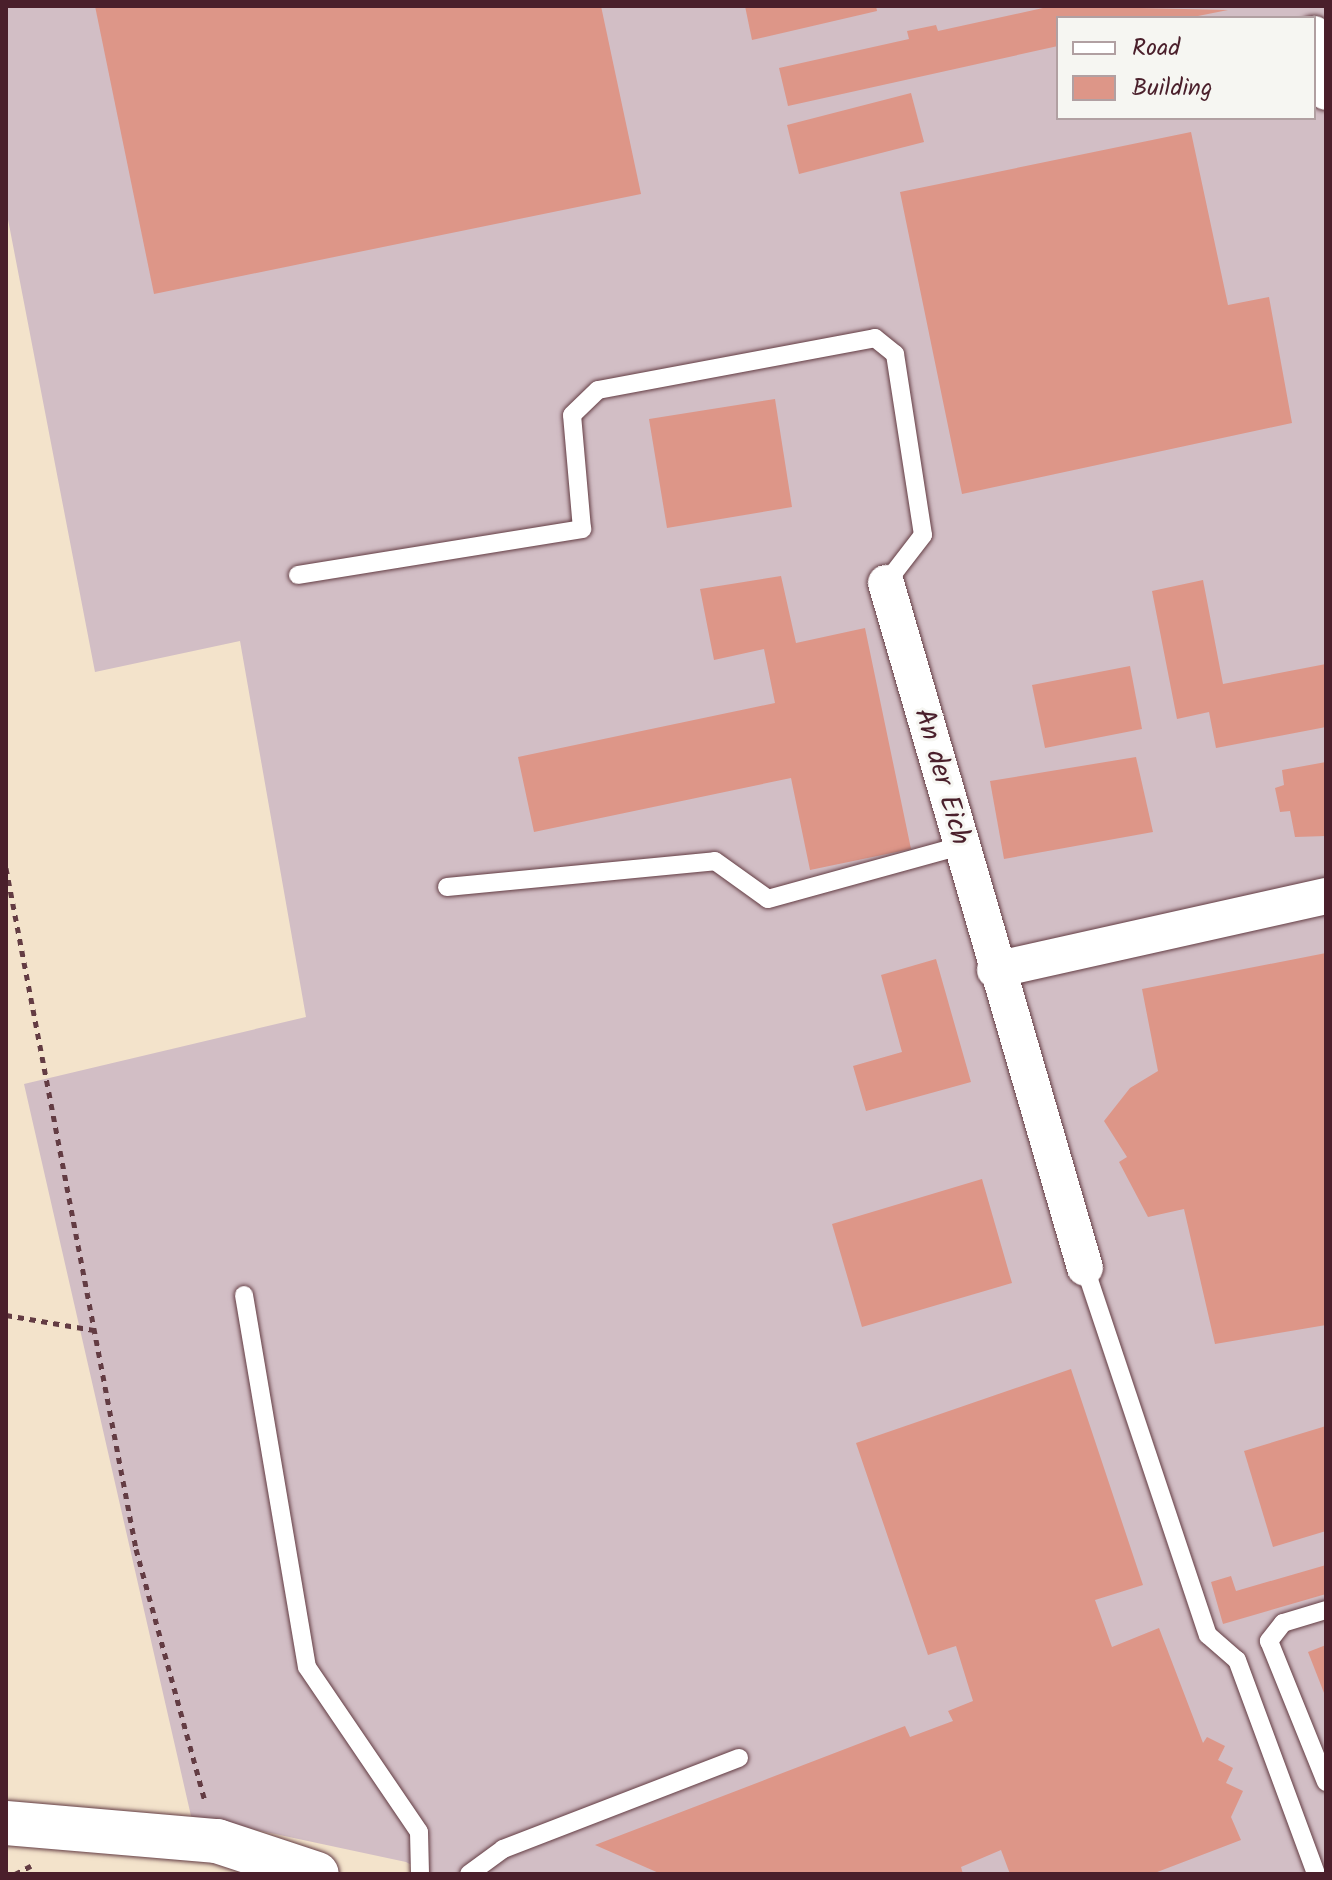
<!DOCTYPE html>
<style>
body{margin:0}
#map{position:relative;width:1332px;height:1880px;overflow:hidden;background:#f3e3cb;font-family:Kalam,sans-serif}
div>[style]{position:absolute}
[style*='--x']{left:calc(var(--x)*1px);top:calc(var(--y)*1px);width:calc(var(--w)*1px);rotate:calc(var(--a)*1deg)}
.industrial>*{inset:0;background:#d2bec5}
.building>*{inset:0;background:#dd9688}
.path>*{height:5px;margin-top:-2.5px;transform-origin:0;background:repeating-linear-gradient(90deg,#633c43 0 6px,transparent 0 12px)}
.roads{filter:drop-shadow(0 0 2px #633c43) drop-shadow(0 0 2px #633c43)}
.lane>*{height:18px;margin:-9px;padding:0 9px;transform-origin:9px;border-radius:9px;background:#fff}
.street>*{height:36px;margin:-18px;padding:0 18px;transform-origin:18px;border-radius:18px;background:#fff}
.secondary>*{height:44px;margin:-22px;padding:0 22px;transform-origin:22px;border-radius:22px;background:#fff}
span{translate:-50% -50%;white-space:nowrap;text-align:center;line-height:1.15;-webkit-text-stroke:6px #f6f6f2;paint-order:stroke}
.street-label{font-size:28px;color:#4a1f2b}
.frame{position:absolute;inset:0;border:8px solid #4a1f2b;pointer-events:none}
.legend{position:absolute;left:1056px;top:16px;width:260px;height:104px;box-sizing:border-box;background:#f6f6f2;border:2px solid #b1a0a2;margin:0;padding:10px 14px;list-style:none;font-size:24px;color:#4a1f2b}
.legend li{display:flex;align-items:center;gap:16px;height:40px}
.legend b{width:40px;border:2px solid #b1a0a2}
</style>
<div id="map">
<div class="industrial">
<div style="clip-path:polygon(evenodd,6px 6px,1326px 6px,1326px 1874px,429px 1874px,406px 1862px,191px 1816px,24px 1084px,306px 1017px,240px 641px,95px 672px,6px 209px,6px 6px,1058px 18px,1314px 18px,1314px 118px,1058px 118px,1058px 18px)"></div>
</div>
<div class="building">
<div style="clip-path:polygon(95px 6px,601px 6px,641px 194px,154px 294px)"></div>
<div style="clip-path:polygon(745px 6px,876px 6px,877px 11px,752px 40px)"></div>
<div style="clip-path:polygon(1052px 6px,1228px 10px,1188px 18px,1058px 18px,1058px 46px,788px 106px,779px 68px,909px 39px,907px 31px,936px 25px,938px 31px)"></div>
<div style="clip-path:polygon(911px 93px,924px 142px,799px 174px,787px 125px)"></div>
<div style="clip-path:polygon(1191px 132px,1228px 305px,1269px 297px,1292px 423px,962px 494px,900px 192px)"></div>
<div style="clip-path:polygon(775px 399px,792px 507px,667px 528px,649px 419px)"></div>
<div style="clip-path:polygon(781px 576px,796px 643px,865px 628px,911px 849px,810px 870px,791px 778px,534px 832px,518px 757px,775px 703px,764px 649px,714px 660px,700px 589px)"></div>
<div style="clip-path:polygon(1203px 580px,1223px 684px,1326px 664px,1326px 727px,1216px 748px,1209px 712px,1177px 719px,1152px 591px)"></div>
<div style="clip-path:polygon(1130px 666px,1142px 729px,1045px 748px,1032px 685px)"></div>
<div style="clip-path:polygon(1136px 757px,1153px 832px,1004px 859px,990px 781px)"></div>
<div style="clip-path:polygon(1326px 762px,1326px 836px,1295px 837px,1290px 811px,1280px 812px,1275px 788px,1284px 785px,1282px 770px)"></div>
<div style="clip-path:polygon(1326px 953px,1326px 1325px,1215px 1344px,1184px 1209px,1148px 1217px,1119px 1162px,1127px 1157px,1104px 1121px,1130px 1088px,1158px 1071px,1142px 989px)"></div>
<div style="clip-path:polygon(936px 959px,971px 1082px,866px 1111px,853px 1066px,902px 1052px,881px 975px)"></div>
<div style="clip-path:polygon(982px 1179px,1012px 1283px,862px 1327px,832px 1224px)"></div>
<div style="clip-path:polygon(1071px 1369px,1143px 1585px,1095px 1600px,1112px 1647px,1159px 1628px,1203px 1743px,1207px 1737px,1225px 1746px,1218px 1760px,1233px 1768px,1226px 1783px,1243px 1791px,1231px 1817px,1241px 1840px,1152px 1874px,1010px 1874px,1001px 1850px,961px 1867px,963px 1874px,661px 1874px,595px 1845px,905px 1726px,910px 1737px,953px 1721px,948px 1711px,973px 1701px,956px 1646px,928px 1655px,856px 1443px)"></div>
<div style="clip-path:polygon(1326px 1426px,1326px 1531px,1273px 1547px,1244px 1451px)"></div>
<div style="clip-path:polygon(1326px 1565px,1326px 1594px,1223px 1624px,1211px 1582px,1231px 1576px,1236px 1591px)"></div>
<div style="clip-path:polygon(1326px 1645px,1326px 1698px,1308px 1652px)"></div>
</div>
<div class="path">
<div style="--x:6;--y:868;--w:693;--a:79.19"></div>
<div style="--x:136;--y:1549;--w:261;--a:74.7"></div>
<div style="--x:6;--y:1315;--w:89;--a:9.7"></div>
<div style="--x:15;--y:1874;--w:18;--a:-27"></div>
</div>
<div class="roads">
<div class="lane">
<div style="--x:298;--y:575;--w:288;--a:-9.2"></div>
<div style="--x:582;--y:529;--w:114;--a:-95"></div>
<div style="--x:572;--y:415;--w:36;--a:-44"></div>
<div style="--x:598;--y:390;--w:282;--a:-10.6"></div>
<div style="--x:875;--y:338;--w:26;--a:39"></div>
<div style="--x:895;--y:354;--w:183;--a:81.2"></div>
<div style="--x:923;--y:535;--w:61;--a:127.6"></div>
<div style="--x:447;--y:887;--w:269;--a:-5.5"></div>
<div style="--x:715;--y:861;--w:65;--a:35.6"></div>
<div style="--x:768;--y:899;--w:199;--a:-15.4"></div>
<div style="--x:1085;--y:1268;--w:387;--a:71.5"></div>
<div style="--x:1208;--y:1635;--w:38;--a:41"></div>
<div style="--x:1237;--y:1660;--w:228;--a:69.7"></div>
<div style="--x:244;--y:1295;--w:377;--a:80.4"></div>
<div style="--x:307;--y:1667;--w:199;--a:55.8"></div>
<div style="--x:419;--y:1832;--w:42;--a:88.6"></div>
<div style="--x:1326;--y:1610;--w:45;--a:163.2"></div>
<div style="--x:1283;--y:1623;--w:23;--a:128"></div>
<div style="--x:1269;--y:1641;--w:152;--a:68"></div>
<div style="--x:469;--y:1874;--w:42;--a:-36.3"></div>
<div style="--x:503;--y:1849;--w:253;--a:-21.1"></div>
</div>
<div class="street">
<div style="--x:1314;--y:34;--w:59;--a:78.3"></div>
<div style="--x:886;--y:583;--w:713;--a:73.8"></div>
<div style="--x:995;--y:970;--w:339;--a:-12.6"></div>
</div>
<div class="secondary">
<div style="--x:6;--y:1823;--w:212;--a:4.9"></div>
<div style="--x:217;--y:1841;--w:105;--a:18.3"></div>
</div>
</div>
<div class="street-label">
<span style="left:941px;top:777px;rotate:74deg">An der Eich</span>
</div>
<div class="frame"></div>
<ul class="legend">
<li><b style="height:10px;background:#fff"></b>Road</li>
<li><b style="height:22px;background:#dd9688"></b>Building</li>
</ul>
</div>
